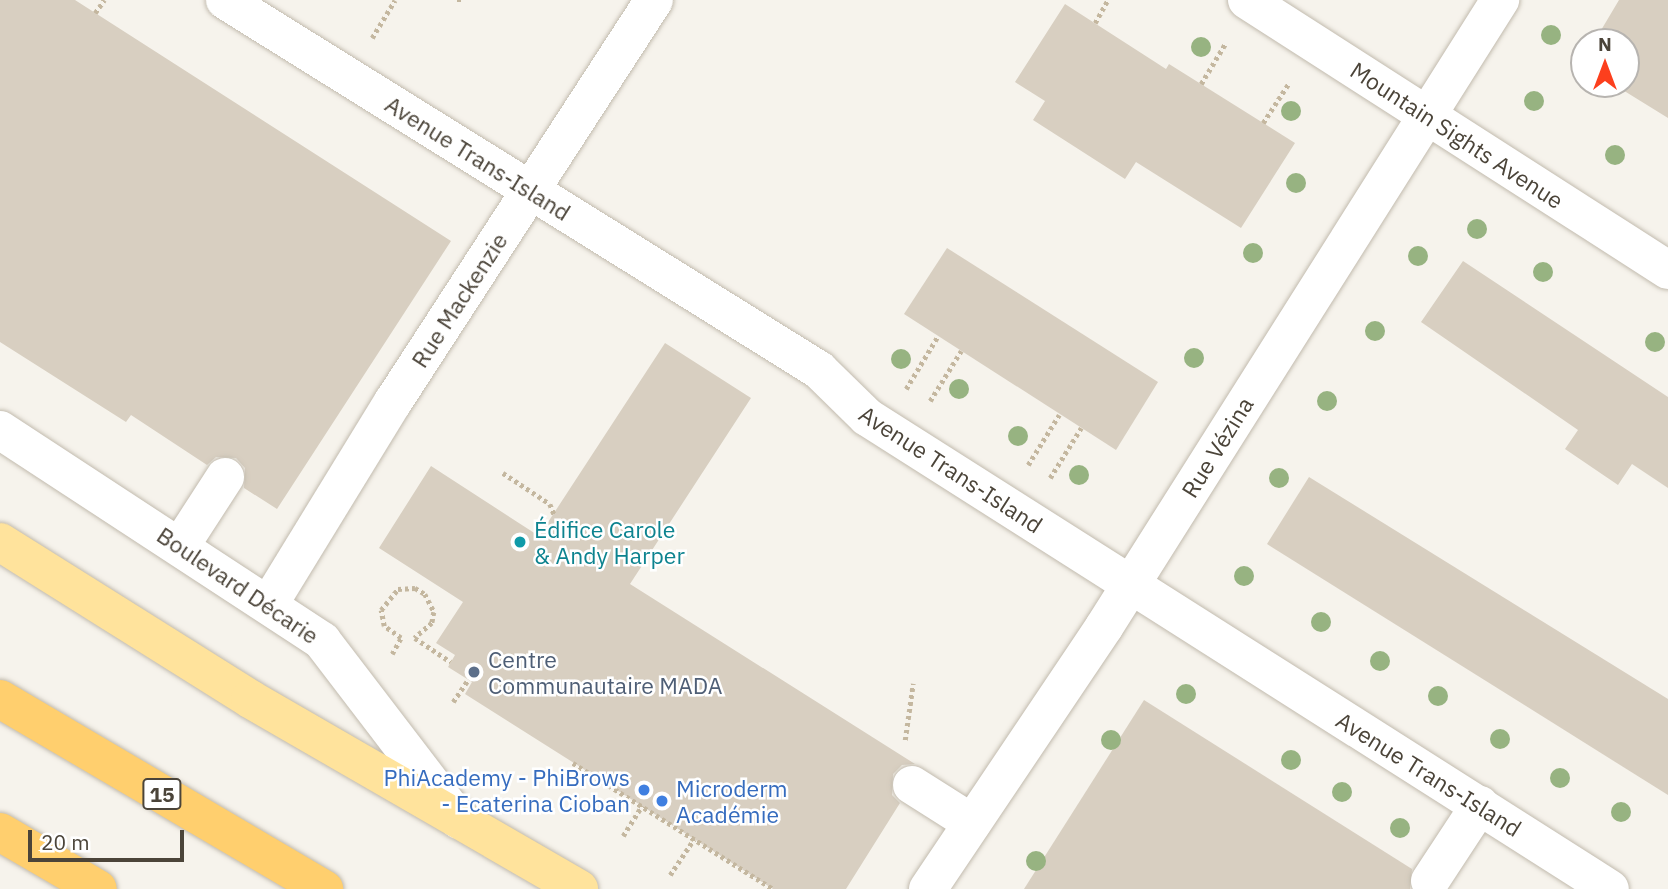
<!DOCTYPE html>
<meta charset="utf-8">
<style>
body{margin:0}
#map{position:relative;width:1668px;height:889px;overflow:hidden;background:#f6f3ec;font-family:"IBM Plex Sans",sans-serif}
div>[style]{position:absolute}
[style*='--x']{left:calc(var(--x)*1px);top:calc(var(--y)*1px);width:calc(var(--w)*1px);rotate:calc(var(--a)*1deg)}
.building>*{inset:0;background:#d8cfc1}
.path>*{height:4.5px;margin-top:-2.25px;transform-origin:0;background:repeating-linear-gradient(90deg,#c4b79f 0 3.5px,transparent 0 7px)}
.roads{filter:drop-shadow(0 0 2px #c2bbae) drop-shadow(0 0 2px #c2bbae)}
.minor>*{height:38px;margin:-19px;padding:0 19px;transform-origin:19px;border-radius:19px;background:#fff}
.major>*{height:38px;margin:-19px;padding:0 19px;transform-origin:19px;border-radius:19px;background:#ffe39c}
.highway>*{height:38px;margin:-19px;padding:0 19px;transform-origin:19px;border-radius:19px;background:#ffcf6e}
.trees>*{width:20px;height:20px;margin:-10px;border-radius:50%;background:#97b381}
.dots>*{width:19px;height:19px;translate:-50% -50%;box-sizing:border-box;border:4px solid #fff;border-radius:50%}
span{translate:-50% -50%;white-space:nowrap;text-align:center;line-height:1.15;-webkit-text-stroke:5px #fff;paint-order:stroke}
.shield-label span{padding:2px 5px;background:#fff;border:2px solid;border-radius:5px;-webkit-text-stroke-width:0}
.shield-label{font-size:21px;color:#4b4439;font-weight:700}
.street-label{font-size:23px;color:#4b4439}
.culture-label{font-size:23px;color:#0d838f}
.left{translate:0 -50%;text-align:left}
.service-label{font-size:23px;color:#4e5e75}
.shop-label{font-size:23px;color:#366cbe}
.right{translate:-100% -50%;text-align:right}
.north{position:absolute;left:1570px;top:28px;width:70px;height:70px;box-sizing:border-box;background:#fff;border:2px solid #b7b4b0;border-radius:50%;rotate:0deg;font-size:19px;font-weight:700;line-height:28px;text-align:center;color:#4b4439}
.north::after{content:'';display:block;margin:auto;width:24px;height:32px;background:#fc3f1d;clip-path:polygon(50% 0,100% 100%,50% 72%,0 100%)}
.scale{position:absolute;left:28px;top:830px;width:156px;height:32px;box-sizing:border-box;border:4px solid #4b4439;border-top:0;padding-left:9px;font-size:21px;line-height:24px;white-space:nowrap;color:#4b4439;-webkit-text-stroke:5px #fff;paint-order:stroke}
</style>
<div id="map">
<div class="building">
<div style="clip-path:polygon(0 0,75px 0,451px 241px,277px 509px,244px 488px,245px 468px,236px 458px,216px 457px,207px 465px,131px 415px,126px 422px,0 342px)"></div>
<div style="clip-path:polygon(1619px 0,1668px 0,1668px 118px,1613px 84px,1626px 84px,1626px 42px,1594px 42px)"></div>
<div style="clip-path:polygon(1065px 4px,1166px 69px,1169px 64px,1295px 143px,1241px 228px,1136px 162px,1125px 179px,1033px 120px,1045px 101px,1015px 82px)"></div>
<div style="clip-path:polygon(947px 248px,1158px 382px,1116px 450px,904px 314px)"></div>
<div style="clip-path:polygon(1463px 261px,1668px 397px,1668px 488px,1632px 464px,1618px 485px,1565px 449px,1578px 430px,1421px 322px)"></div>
<div style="clip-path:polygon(665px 343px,751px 398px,630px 584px,915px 764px,902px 765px,893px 774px,892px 795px,900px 803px,846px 889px,773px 889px,465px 694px,472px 682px,448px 667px,455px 655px,436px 643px,463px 602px,379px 548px,431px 466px,539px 536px)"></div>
<div style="clip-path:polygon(1309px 477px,1668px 699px,1668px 795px,1267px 544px)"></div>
<div style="clip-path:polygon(1144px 700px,1412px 869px,1410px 889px,1024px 889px)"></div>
</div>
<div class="path">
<div style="--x:457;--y:0;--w:4;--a:0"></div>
<div style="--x:95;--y:13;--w:16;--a:-55"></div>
<div style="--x:1095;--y:23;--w:26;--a:-61"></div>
<div style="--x:372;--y:38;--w:44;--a:-58.8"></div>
<div style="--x:1201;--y:84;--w:47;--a:-59"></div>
<div style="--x:1263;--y:123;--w:48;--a:-57"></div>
<div style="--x:906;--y:389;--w:62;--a:-58.9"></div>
<div style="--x:930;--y:401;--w:59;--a:-58.2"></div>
<div style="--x:1028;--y:465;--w:59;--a:-58.2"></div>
<div style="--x:503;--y:473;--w:56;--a:33.4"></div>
<div style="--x:550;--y:504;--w:11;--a:68"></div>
<div style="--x:1050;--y:478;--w:59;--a:-58.2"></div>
<div style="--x:392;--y:654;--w:18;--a:-61"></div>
<div style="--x:401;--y:638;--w:21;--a:-145"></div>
<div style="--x:384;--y:626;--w:16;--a:-101"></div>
<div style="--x:381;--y:610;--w:27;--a:-51"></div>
<div style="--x:398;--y:589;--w:17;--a:-3"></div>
<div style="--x:415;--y:588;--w:12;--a:31"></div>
<div style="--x:425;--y:594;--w:20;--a:63"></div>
<div style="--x:434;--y:612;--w:11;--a:100"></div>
<div style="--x:432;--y:623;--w:23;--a:139"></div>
<div style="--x:415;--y:638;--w:43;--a:33.7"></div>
<div style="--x:453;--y:702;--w:27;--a:-56"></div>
<div style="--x:905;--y:740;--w:57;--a:-81.9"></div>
<div style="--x:573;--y:763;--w:236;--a:32.2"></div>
<div style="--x:623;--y:836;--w:36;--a:-58"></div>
<div style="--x:670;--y:875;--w:43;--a:-56.3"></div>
</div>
<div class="roads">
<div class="minor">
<div style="--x:225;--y:0;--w:700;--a:31.92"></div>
<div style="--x:819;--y:370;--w:67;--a:44.4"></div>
<div style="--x:867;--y:417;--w:880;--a:32.43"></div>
<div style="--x:1247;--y:0;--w:500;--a:32.67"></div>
<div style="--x:0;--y:430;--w:385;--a:33.2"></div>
<div style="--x:322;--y:641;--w:225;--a:52.6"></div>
<div style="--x:181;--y:545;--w:81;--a:-57.1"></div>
<div style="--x:269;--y:604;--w:237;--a:-58.5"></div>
<div style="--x:393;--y:402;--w:479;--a:-57"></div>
<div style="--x:912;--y:785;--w:71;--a:32.3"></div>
<div style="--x:1430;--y:881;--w:91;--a:-56.7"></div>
<div style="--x:928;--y:889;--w:316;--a:-56.1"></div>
<div style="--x:1104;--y:627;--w:742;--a:-57.72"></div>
</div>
<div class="major">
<div style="--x:0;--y:542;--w:295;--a:32.1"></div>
<div style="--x:250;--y:699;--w:380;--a:30"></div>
</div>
<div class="highway">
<div style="--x:0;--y:699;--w:376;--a:30.4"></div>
<div style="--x:0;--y:832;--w:113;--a:30.2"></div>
</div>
</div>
<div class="trees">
<div style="left:1551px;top:35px"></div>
<div style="left:1201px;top:47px"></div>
<div style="left:1534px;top:101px"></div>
<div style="left:1291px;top:111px"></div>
<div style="left:1615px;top:155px"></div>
<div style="left:1296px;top:183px"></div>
<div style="left:1477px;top:229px"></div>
<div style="left:1253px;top:253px"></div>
<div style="left:1418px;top:256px"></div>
<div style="left:1543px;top:272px"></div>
<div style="left:1375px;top:331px"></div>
<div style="left:1655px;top:342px"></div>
<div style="left:1194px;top:358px"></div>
<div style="left:901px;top:359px"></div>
<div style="left:959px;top:389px"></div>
<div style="left:1327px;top:401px"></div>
<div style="left:1018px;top:436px"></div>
<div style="left:1079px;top:475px"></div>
<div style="left:1279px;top:478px"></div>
<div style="left:1244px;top:576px"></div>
<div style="left:1321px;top:622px"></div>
<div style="left:1380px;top:661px"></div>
<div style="left:1186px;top:694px"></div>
<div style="left:1438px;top:696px"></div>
<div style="left:1500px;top:739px"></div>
<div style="left:1111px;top:740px"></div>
<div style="left:1291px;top:760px"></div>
<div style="left:1560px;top:778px"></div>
<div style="left:1342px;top:792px"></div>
<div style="left:1621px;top:812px"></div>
<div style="left:1400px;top:828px"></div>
<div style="left:1036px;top:861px"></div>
</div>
<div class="dots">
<div style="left:520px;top:542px;background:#0f9aa8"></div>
<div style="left:474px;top:672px;background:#5c6f8a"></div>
<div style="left:644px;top:790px;background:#3f7fe0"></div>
<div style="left:662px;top:801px;background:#3f7fe0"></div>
</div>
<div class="shield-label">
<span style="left:162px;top:794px">15</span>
</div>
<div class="street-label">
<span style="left:1457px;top:135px;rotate:33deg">Mountain Sights Avenue</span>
<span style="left:478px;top:158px;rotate:32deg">Avenue Trans-Island</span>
<span style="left:459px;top:300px;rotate:-57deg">Rue Mackenzie</span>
<span style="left:1217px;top:447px;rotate:-58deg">Rue Vézina</span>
<span style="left:951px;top:469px;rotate:33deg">Avenue Trans-Island</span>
<span style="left:238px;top:585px;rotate:34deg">Boulevard Décarie</span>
<span style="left:1429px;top:774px;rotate:32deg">Avenue Trans-Island</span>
</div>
<div class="culture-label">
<span class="left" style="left:534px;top:542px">Édifice Carole<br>&amp; Andy Harper</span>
</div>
<div class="service-label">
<span class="left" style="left:488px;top:672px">Centre<br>Communautaire MADA</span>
</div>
<div class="shop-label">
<span class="right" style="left:630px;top:790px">PhiAcademy - PhiBrows<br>- Ecaterina Cioban</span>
<span class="left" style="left:676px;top:801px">Microderm<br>Académie</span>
</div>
<div class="north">N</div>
<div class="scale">20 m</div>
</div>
